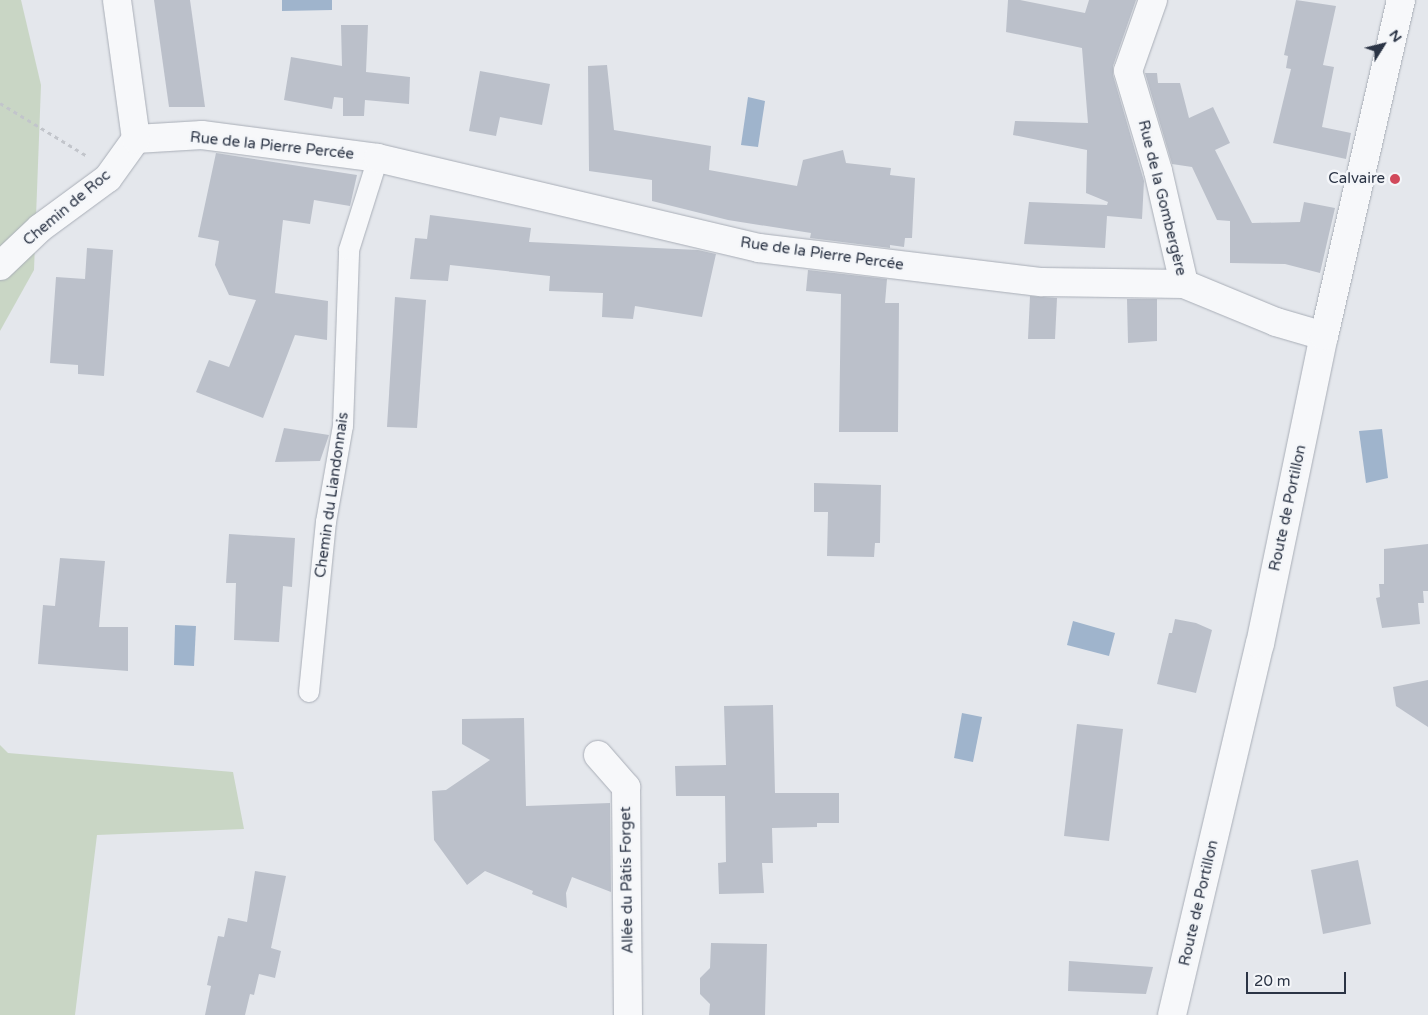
<!DOCTYPE html>
<meta charset="utf-8">
<style>
body{margin:0}
#map{position:relative;width:1428px;height:1015px;overflow:hidden;background:#e4e7ec;font-family:"Varela Round",sans-serif}
div>[style]{position:absolute}
[style*='--x']{left:calc(var(--x)*1px);top:calc(var(--y)*1px);width:calc(var(--w)*1px);rotate:calc(var(--a)*1deg)}
.green>*{inset:0;background:#c9d6c5}
.water>*{inset:0;background:#9fb4cc}
.building>*{inset:0;background:#bbc0ca}
.path>*{height:3px;margin-top:-1.5px;transform-origin:0;background:repeating-linear-gradient(90deg,#c2c5cb 0 4px,transparent 0 8px)}
.roads{filter:drop-shadow(0 0 1px #a9aeb7) drop-shadow(0 0 1px #a9aeb7)}
.service>*{height:20px;margin:-10px;padding:0 10px;transform-origin:10px;border-radius:10px;background:#f7f8fa}
.minor>*{height:28px;margin:-14px;padding:0 14px;transform-origin:14px;border-radius:14px;background:#f7f8fa}
.dots>*{width:14px;height:14px;translate:-50% -50%;box-sizing:border-box;border:2px solid #f4f6f9;border-radius:50%}
span{translate:-50% -50%;white-space:nowrap;text-align:center;line-height:1.15;-webkit-text-stroke:5px #f4f6f9;paint-order:stroke}
.street-label{font-size:15px;color:#2b3445}
.poi-label{font-size:15px;color:#2b3445}
.right{translate:-100% -50%;text-align:right}
.north{position:absolute;left:1358px;top:20px;width:50px;height:50px;-webkit-text-stroke:4px #f4f6f9;paint-order:stroke;rotate:54deg;font-size:14px;font-weight:700;line-height:20px;text-align:center;color:#2b3445}
.north::after{content:'';display:block;margin:auto;width:18px;height:22px;background:#2b3445;clip-path:polygon(50% 0,100% 100%,50% 72%,0 100%)}
.scale{position:absolute;left:1246px;top:972px;width:100px;height:22px;box-sizing:border-box;border:2px solid #2b3445;border-top:0;padding-left:6px;font-size:15px;line-height:18px;white-space:nowrap;color:#2b3445;-webkit-text-stroke:4px #f4f6f9;paint-order:stroke}
</style>
<div id="map">
<div class="green">
<div style="clip-path:polygon(0 0,21px 0,41px 85px,34px 270px,0 331px)"></div>
<div style="clip-path:polygon(0 745px,8px 753px,233px 772px,244px 829px,97px 835px,75px 1015px,0 1015px)"></div>
</div>
<div class="water">
<div style="clip-path:polygon(282px 0,332px 0,332px 10px,282px 11px)"></div>
<div style="clip-path:polygon(748px 97px,765px 101px,758px 147px,741px 145px)"></div>
<div style="clip-path:polygon(1382px 429px,1388px 478px,1366px 483px,1359px 431px)"></div>
<div style="clip-path:polygon(1073px 621px,1115px 633px,1109px 656px,1067px 645px)"></div>
<div style="clip-path:polygon(175px 625px,196px 626px,194px 666px,174px 665px)"></div>
<div style="clip-path:polygon(962px 713px,982px 717px,973px 762px,954px 758px)"></div>
</div>
<div class="building">
<div style="clip-path:polygon(154px 0,190px 0,205px 107px,169px 107px)"></div>
<div style="clip-path:polygon(1008px 0,1020px 0,1085px 13px,1089px 0,1136px 0,1113px 66px,1113px 75px,1144px 181px,1142px 219px,1107px 216px,1105px 248px,1024px 244px,1029px 202px,1107px 205px,1108px 202px,1086px 193px,1087px 150px,1013px 135px,1015px 121px,1088px 123px,1082px 48px,1006px 32px)"></div>
<div style="clip-path:polygon(1296px 0,1336px 6px,1323px 65px,1334px 67px,1322px 127px,1351px 133px,1346px 159px,1273px 143px,1291px 69px,1286px 68px,1288px 56px,1284px 55px)"></div>
<div style="clip-path:polygon(341px 25px,368px 25px,366px 72px,410px 77px,409px 104px,365px 100px,364px 116px,343px 116px,343px 98px,334px 97px,332px 109px,284px 100px,291px 57px,342px 66px)"></div>
<div style="clip-path:polygon(607px 65px,614px 130px,711px 146px,709px 170px,797px 186px,803px 160px,843px 150px,846px 163px,891px 168px,890px 175px,915px 178px,912px 238px,905px 238px,904px 247px,890px 245px,890px 248px,810px 238px,811px 233px,728px 220px,652px 201px,652px 180px,589px 171px,588px 66px)"></div>
<div style="clip-path:polygon(480px 71px,550px 84px,542px 125px,500px 117px,496px 136px,469px 131px)"></div>
<div style="clip-path:polygon(1145px 73px,1157px 73px,1158px 83px,1180px 83px,1189px 118px,1213px 107px,1230px 143px,1215px 150px,1252px 223px,1300px 222px,1304px 202px,1335px 208px,1320px 273px,1285px 264px,1230px 263px,1230px 221px,1217px 220px,1192px 167px,1172px 164px)"></div>
<div style="clip-path:polygon(216px 153px,357px 175px,350px 206px,314px 200px,310px 224px,283px 220px,275px 293px,328px 301px,327px 340px,295px 335px,263px 418px,196px 392px,209px 360px,229px 367px,256px 300px,229px 295px,215px 265px,219px 241px,198px 237px)"></div>
<div style="clip-path:polygon(430px 215px,531px 228px,529px 242px,698px 250px,716px 254px,702px 317px,635px 306px,633px 319px,602px 317px,603px 293px,549px 291px,550px 276px,450px 265px,448px 281px,410px 279px,415px 238px,427px 239px)"></div>
<div style="clip-path:polygon(87px 248px,113px 250px,104px 376px,78px 374px,78px 365px,50px 363px,56px 277px,85px 279px)"></div>
<div style="clip-path:polygon(808px 270px,887px 279px,885px 303px,899px 303px,898px 432px,839px 432px,841px 294px,806px 291px)"></div>
<div style="clip-path:polygon(1030px 296px,1057px 298px,1055px 339px,1028px 339px)"></div>
<div style="clip-path:polygon(395px 297px,426px 300px,417px 428px,387px 427px)"></div>
<div style="clip-path:polygon(1127px 299px,1157px 299px,1157px 341px,1128px 343px)"></div>
<div style="clip-path:polygon(284px 428px,329px 435px,320px 461px,275px 462px)"></div>
<div style="clip-path:polygon(814px 483px,881px 485px,880px 543px,875px 543px,874px 557px,827px 556px,828px 512px,814px 512px)"></div>
<div style="clip-path:polygon(229px 534px,295px 538px,292px 587px,283px 586px,279px 642px,234px 640px,236px 583px,226px 583px)"></div>
<div style="clip-path:polygon(1428px 544px,1428px 591px,1423px 591px,1424px 603px,1418px 603px,1420px 624px,1382px 628px,1376px 598px,1380px 597px,1379px 584px,1384px 584px,1384px 549px)"></div>
<div style="clip-path:polygon(60px 558px,105px 561px,99px 627px,128px 627px,128px 671px,38px 664px,43px 605px,55px 606px)"></div>
<div style="clip-path:polygon(1175px 619px,1196px 623px,1212px 630px,1196px 693px,1157px 684px,1169px 633px,1172px 633px)"></div>
<div style="clip-path:polygon(1428px 680px,1428px 727px,1396px 706px,1393px 687px)"></div>
<div style="clip-path:polygon(773px 705px,775px 793px,839px 793px,839px 823px,817px 823px,817px 827px,772px 828px,773px 863px,762px 863px,764px 893px,719px 894px,718px 863px,726px 862px,725px 796px,676px 796px,675px 766px,726px 765px,724px 706px)"></div>
<div style="clip-path:polygon(524px 718px,526px 806px,610px 803px,611px 892px,572px 877px,566px 893px,567px 908px,532px 894px,533px 891px,485px 871px,467px 885px,434px 840px,432px 791px,446px 790px,490px 760px,462px 744px,462px 719px)"></div>
<div style="clip-path:polygon(1077px 724px,1123px 729px,1109px 841px,1064px 836px)"></div>
<div style="clip-path:polygon(1358px 860px,1371px 924px,1323px 934px,1311px 870px)"></div>
<div style="clip-path:polygon(255px 871px,286px 876px,271px 948px,281px 951px,275px 978px,259px 974px,254px 995px,250px 994px,245px 1015px,205px 1015px,211px 986px,207px 985px,218px 936px,224px 937px,228px 918px,247px 922px)"></div>
<div style="clip-path:polygon(711px 943px,767px 944px,765px 1015px,709px 1015px,710px 1004px,700px 994px,700px 978px,710px 968px)"></div>
<div style="clip-path:polygon(1069px 961px,1153px 967px,1146px 994px,1068px 991px)"></div>
</div>
<div class="path">
<div style="--x:0;--y:103;--w:102;--a:31.3"></div>
</div>
<div class="roads">
<div class="service">
<div style="--x:309;--y:692;--w:171;--a:-84.3"></div>
<div style="--x:326;--y:522;--w:97;--a:-80"></div>
<div style="--x:343;--y:426;--w:176;--a:-88"></div>
<div style="--x:349;--y:250;--w:96;--a:-72.5"></div>
</div>
<div class="minor">
<div style="--x:1153;--y:0;--w:75;--a:109.4"></div>
<div style="--x:1128;--y:71;--w:104;--a:73.3"></div>
<div style="--x:1158;--y:171;--w:116;--a:77"></div>
<div style="--x:136;--y:139;--w:66;--a:-3.5"></div>
<div style="--x:202;--y:135;--w:177;--a:7.4"></div>
<div style="--x:378;--y:158;--w:391;--a:13.3"></div>
<div style="--x:759;--y:248;--w:285;--a:6.9"></div>
<div style="--x:1042;--y:282;--w:142;--a:0.8"></div>
<div style="--x:1184;--y:284;--w:100;--a:22.4"></div>
<div style="--x:1276;--y:322;--w:50;--a:16.3"></div>
<div style="--x:0;--y:266;--w:55;--a:-43.5"></div>
<div style="--x:40;--y:228;--w:84;--a:-36.3"></div>
<div style="--x:108;--y:178;--w:48;--a:-54.3"></div>
<div style="--x:136;--y:139;--w:140;--a:-97.8"></div>
<div style="--x:598;--y:755;--w:43;--a:48.8"></div>
<div style="--x:626;--y:787;--w:228;--a:89.5"></div>
<div style="--x:1172;--y:1015;--w:381;--a:-76.7"></div>
<div style="--x:1260;--y:644;--w:315;--a:-78.3"></div>
<div style="--x:1324;--y:336;--w:345;--a:-77.1"></div>
</div>
</div>
<div class="dots">
<div style="left:1395px;top:179px;background:#d1495b"></div>
</div>
<div class="street-label">
<span style="left:272px;top:146px;rotate:6deg">Rue de la Pierre Percée</span>
<span style="left:1162px;top:198px;rotate:76deg">Rue de la Gombergère</span>
<span style="left:67px;top:208px;rotate:-40deg">Chemin de Roc</span>
<span style="left:822px;top:254px;rotate:8deg">Rue de la Pierre Percée</span>
<span style="left:332px;top:495px;rotate:-82deg">Chemin du Liandonnais</span>
<span style="left:1288px;top:508px;rotate:-78deg">Route de Portillon</span>
<span style="left:627px;top:880px;rotate:-91deg">Allée du Pâtis Forget</span>
<span style="left:1199px;top:903px;rotate:-77deg">Route de Portillon</span>
</div>
<div class="poi-label">
<span class="right" style="left:1385px;top:179px">Calvaire</span>
</div>
<div class="north">N</div>
<div class="scale">20 m</div>
</div>
